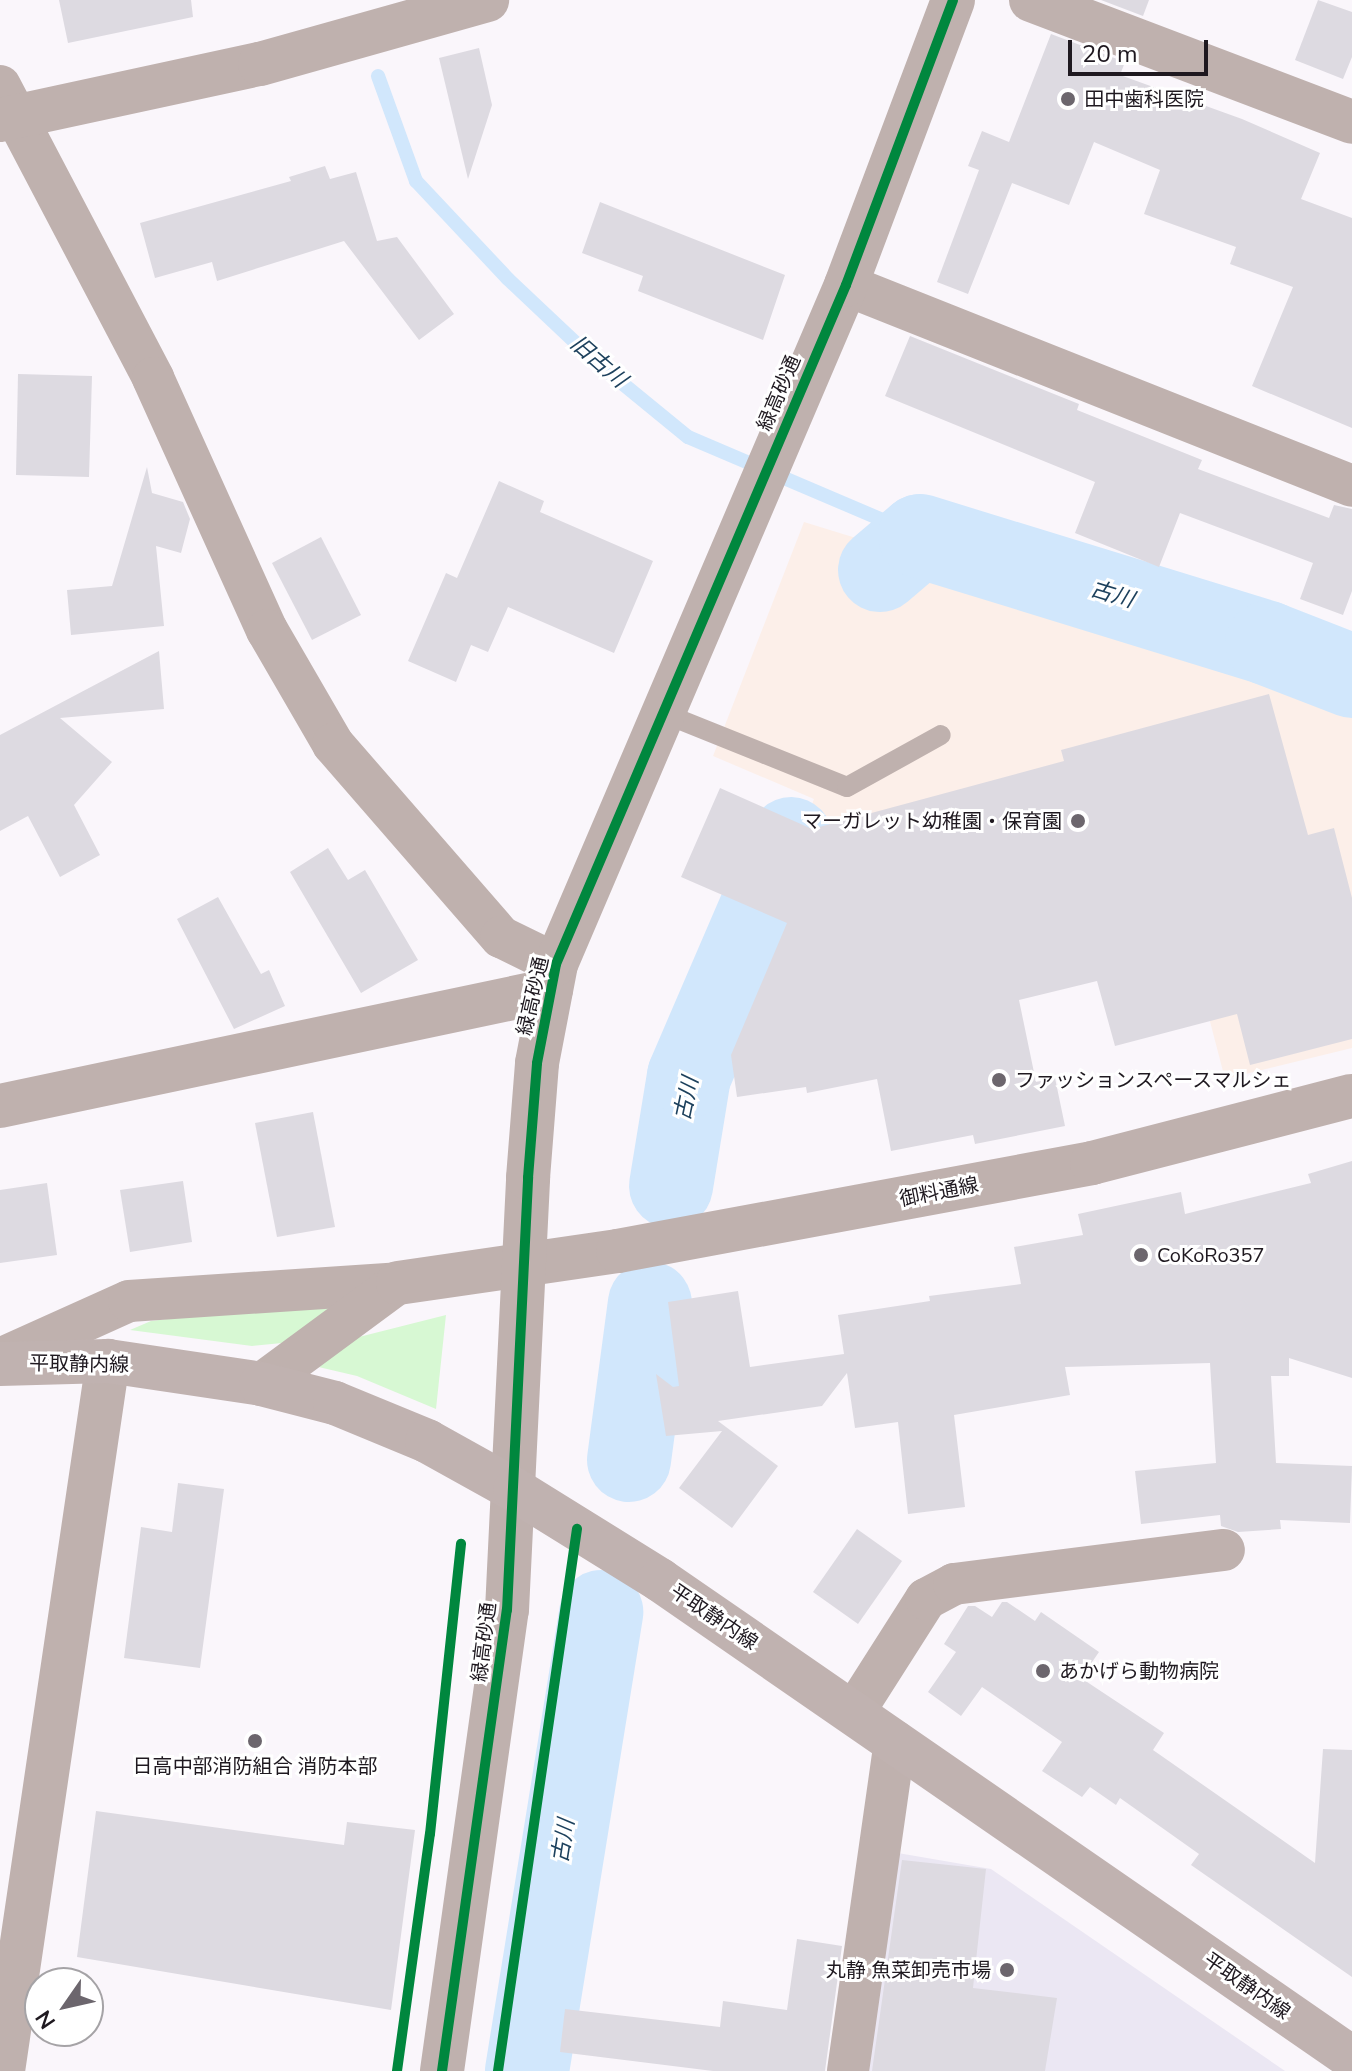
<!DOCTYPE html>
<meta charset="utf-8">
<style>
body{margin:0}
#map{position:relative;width:1352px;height:2071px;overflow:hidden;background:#faf6fb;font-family:"Nunito Sans","Noto Sans JP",sans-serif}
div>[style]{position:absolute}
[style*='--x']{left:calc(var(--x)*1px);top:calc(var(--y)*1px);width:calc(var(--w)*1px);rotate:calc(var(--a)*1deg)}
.commercial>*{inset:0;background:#ebe7f3}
.education>*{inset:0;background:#fcefe9}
.green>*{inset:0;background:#d7f8d3}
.stream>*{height:14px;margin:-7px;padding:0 7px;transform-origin:7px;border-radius:7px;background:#d1e7fc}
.river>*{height:84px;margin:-42px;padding:0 42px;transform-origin:42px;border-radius:42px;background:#d1e7fc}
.building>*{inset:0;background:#dddae1}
.service>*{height:20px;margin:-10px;padding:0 10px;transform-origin:10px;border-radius:10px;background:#bfb1ae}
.minor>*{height:42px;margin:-21px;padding:0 21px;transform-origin:21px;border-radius:21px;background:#bfb1ae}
.tertiary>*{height:44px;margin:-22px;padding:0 22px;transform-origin:22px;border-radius:22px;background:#bfb1ae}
.primary>*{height:44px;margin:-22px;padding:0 22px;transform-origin:22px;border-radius:22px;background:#c0b2b0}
.cycleway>*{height:10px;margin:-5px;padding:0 5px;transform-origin:5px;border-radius:5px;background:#00873e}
.dots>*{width:22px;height:22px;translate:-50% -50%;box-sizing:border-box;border:4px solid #fff;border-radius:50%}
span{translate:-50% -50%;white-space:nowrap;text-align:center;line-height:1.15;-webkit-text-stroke:6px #fff;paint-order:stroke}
.poi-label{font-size:20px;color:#1f1920}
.left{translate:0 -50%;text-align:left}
.right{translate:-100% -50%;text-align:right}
.street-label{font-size:20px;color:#1f1920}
.water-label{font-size:22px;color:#1d415d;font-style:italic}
.north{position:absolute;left:24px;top:1967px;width:80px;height:80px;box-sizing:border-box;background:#fff;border:2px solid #a5a3a6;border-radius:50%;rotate:236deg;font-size:22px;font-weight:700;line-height:32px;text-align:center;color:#1f1920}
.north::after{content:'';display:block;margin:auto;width:28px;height:36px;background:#6c666d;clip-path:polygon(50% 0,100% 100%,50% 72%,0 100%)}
.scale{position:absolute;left:1068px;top:40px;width:140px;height:36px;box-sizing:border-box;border:4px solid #1f1920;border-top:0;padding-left:10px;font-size:24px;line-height:28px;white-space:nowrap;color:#1f1920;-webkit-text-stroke:6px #fff;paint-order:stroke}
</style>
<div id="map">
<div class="commercial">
<div style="clip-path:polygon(892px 1852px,991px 1869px,1285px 2071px,860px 2071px)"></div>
</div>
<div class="education">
<div style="clip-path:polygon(804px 522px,1352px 691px,1352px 1048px,1225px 1079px,1164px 845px,1077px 938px,718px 1035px,814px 799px,713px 756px)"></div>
</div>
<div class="green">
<div style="clip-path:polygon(348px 1297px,282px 1343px,252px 1346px,130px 1330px,151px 1321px)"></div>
<div style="clip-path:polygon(446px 1315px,436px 1409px,357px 1376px,310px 1365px,351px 1339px)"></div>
</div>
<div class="stream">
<div style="--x:378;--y:76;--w:112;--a:70.1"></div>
<div style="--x:416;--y:181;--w:134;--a:46.8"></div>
<div style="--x:508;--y:279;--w:120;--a:43.3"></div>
<div style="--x:595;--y:361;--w:120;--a:39.3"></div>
<div style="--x:688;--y:437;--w:252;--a:23.1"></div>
</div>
<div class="river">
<div style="--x:880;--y:570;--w:52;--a:-40.4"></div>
<div style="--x:920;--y:536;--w:363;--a:17.1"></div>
<div style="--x:1267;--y:643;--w:91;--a:21.2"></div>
<div style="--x:671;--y:1186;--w:111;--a:-80.7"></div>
<div style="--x:689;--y:1076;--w:258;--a:-66.7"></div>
<div style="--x:629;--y:1460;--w:158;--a:-82.4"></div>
<div style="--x:527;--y:2071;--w:465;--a:-80.8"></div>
</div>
<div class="building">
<div style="clip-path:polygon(59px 0,191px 0,193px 17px,68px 43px)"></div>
<div style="clip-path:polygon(1101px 0,1149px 0,1143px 16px)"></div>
<div style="clip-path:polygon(1318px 0,1352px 12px,1352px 57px,1343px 79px,1295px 60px)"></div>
<div style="clip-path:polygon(1051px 34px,1125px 62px,1120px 75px,1242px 119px,1320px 153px,1301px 199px,1352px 218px,1352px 428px,1252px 386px,1293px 287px,1230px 264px,1236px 247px,1144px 214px,1160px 170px,1094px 142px,1069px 205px,1012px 183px,968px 294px,937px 282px,979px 170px,968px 166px,982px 131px,1009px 142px)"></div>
<div style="clip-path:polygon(479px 48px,492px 105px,468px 179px,439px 58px)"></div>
<div style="clip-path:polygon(325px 166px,330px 179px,356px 172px,377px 241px,397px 237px,454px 314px,419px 340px,344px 241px,217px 281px,212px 262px,155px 278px,140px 223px,291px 181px,289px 177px)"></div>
<div style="clip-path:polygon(600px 202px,785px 275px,763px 340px,638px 291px,643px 276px,582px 253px)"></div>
<div style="clip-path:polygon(910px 336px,1079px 404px,1077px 410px,1202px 460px,1198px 469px,1329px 518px,1334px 505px,1352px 509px,1352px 591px,1343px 615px,1300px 599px,1313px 563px,1180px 513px,1159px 567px,1075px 533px,1095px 482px,885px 396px)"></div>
<div style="clip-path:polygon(18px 374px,92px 376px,89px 477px,16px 475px)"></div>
<div style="clip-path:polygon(147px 467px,152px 493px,183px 502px,190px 519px,181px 553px,156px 546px,164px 626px,71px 635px,67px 590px,112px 586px)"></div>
<div style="clip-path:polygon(499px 481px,544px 501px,540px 512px,653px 561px,614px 653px,508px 607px,488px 652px,471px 645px,456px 682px,408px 661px,446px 573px,457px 578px)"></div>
<div style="clip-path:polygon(321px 537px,361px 615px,312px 640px,272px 563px)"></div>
<div style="clip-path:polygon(159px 651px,164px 709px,60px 718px,112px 762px,74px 805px,100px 855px,60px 877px,28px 816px,0 831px,0 735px)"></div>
<div style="clip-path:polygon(1269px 694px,1308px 835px,1334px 828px,1352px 898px,1352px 1039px,1250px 1065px,1237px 1014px,1115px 1046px,1097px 981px,1019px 1000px,1036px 1082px,1055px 1078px,1065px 1126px,975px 1144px,973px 1135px,891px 1151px,877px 1079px,807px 1093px,806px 1087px,737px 1097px,731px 1055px,787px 923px,681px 877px,720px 788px,812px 829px,1064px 761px,1061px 750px)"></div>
<div style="clip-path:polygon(328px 848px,348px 880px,365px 870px,418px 960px,361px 993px,290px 872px)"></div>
<div style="clip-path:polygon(218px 897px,261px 974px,269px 970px,285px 1006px,234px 1029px,177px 919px)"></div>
<div style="clip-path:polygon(313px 1112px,335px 1227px,277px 1237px,255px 1123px)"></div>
<div style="clip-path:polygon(1352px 1161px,1352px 1378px,1289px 1358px,1289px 1376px,1271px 1376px,1276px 1463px,1352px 1466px,1350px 1523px,1280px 1520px,1281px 1529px,1238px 1532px,1221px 1526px,1220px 1515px,1141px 1524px,1135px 1471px,1216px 1463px,1210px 1363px,1065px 1367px,1070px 1395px,954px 1415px,965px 1507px,908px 1514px,898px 1422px,855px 1428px,847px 1373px,822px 1406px,718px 1421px,778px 1466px,732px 1528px,679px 1488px,722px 1431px,666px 1436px,656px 1374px,673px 1387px,679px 1386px,668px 1302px,738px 1291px,750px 1367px,844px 1354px,838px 1315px,930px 1301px,929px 1296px,1021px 1284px,1014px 1247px,1083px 1235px,1078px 1214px,1181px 1192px,1185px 1214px,1311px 1183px,1308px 1174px)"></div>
<div style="clip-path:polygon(183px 1181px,192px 1242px,130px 1252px,120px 1190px)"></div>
<div style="clip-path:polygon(47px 1183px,57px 1255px,0 1263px,0 1190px)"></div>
<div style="clip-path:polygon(178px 1483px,224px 1489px,200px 1668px,124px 1658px,141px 1527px,172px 1532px)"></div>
<div style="clip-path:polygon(857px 1529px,902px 1561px,858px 1624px,813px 1592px)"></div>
<div style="clip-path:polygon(1002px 1602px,1007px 1602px,1035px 1621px,1041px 1612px,1099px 1652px,1081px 1678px,1164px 1733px,1153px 1750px,1315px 1863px,1323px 1749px,1352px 1750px,1352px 1977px,1191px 1865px,1199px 1854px,1120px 1798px,1116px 1805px,1090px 1787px,1082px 1797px,1042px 1771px,1062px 1742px,982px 1687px,961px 1716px,928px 1692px,956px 1652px,944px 1644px,968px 1606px,975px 1606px,992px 1617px)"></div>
<div style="clip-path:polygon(96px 1811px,344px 1845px,347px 1822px,415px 1830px,391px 2010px,77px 1957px)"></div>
<div style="clip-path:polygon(902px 1860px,986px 1869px,973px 1988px,1057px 1998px,1045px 2071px,872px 2071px)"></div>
<div style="clip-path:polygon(797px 1939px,842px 1946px,825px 2071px,713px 2071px,560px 2052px,565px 2009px,720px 2027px,723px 2001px,787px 2010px)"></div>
</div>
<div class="service">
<div style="--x:663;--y:713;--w:198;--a:21.9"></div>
<div style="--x:847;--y:787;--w:107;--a:-29"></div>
</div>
<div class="minor">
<div style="--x:0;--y:86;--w:330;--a:62.3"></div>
<div style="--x:153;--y:378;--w:277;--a:65.7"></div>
<div style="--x:267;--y:630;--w:132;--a:59.9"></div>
<div style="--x:333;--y:744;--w:256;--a:49"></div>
<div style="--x:501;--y:937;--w:61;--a:26.1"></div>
<div style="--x:846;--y:285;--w:544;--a:21.66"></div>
<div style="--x:0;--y:1359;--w:141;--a:-24.2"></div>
<div style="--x:129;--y:1301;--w:270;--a:-3.8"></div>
<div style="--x:261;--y:1384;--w:170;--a:-36.4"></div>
<div style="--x:854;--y:1712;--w:134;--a:-57.5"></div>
<div style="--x:926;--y:1599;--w:32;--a:-28"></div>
<div style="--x:954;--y:1584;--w:272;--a:-7.2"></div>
<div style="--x:848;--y:2071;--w:333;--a:-81.9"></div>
</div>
<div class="tertiary">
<div style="--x:1031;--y:0;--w:343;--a:20.8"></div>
<div style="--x:0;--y:120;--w:266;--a:-12.2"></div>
<div style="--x:260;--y:64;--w:236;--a:-15.7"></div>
<div style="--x:0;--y:1106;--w:563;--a:-11.89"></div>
<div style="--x:398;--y:1283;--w:222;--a:-8.3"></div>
<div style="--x:618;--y:1251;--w:482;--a:-10.5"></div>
<div style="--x:1092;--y:1163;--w:268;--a:-14.5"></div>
<div style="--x:3;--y:2071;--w:718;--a:-81.59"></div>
<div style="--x:442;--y:2071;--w:466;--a:-82"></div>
<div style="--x:507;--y:1610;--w:433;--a:-87.2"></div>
<div style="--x:528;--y:1178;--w:115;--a:-85.5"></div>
<div style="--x:537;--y:1063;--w:101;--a:-79.1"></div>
<div style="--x:556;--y:964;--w:738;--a:-66.87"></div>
<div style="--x:846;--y:285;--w:304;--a:-69.4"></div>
</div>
<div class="primary">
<div style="--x:0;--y:1364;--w:108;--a:-1.6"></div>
<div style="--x:108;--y:1361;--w:155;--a:8.5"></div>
<div style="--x:261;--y:1384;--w:76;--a:14.4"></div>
<div style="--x:335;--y:1403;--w:100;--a:22.4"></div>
<div style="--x:427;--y:1441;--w:101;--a:29.1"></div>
<div style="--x:515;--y:1490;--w:171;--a:31.8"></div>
<div style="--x:660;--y:1580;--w:841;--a:34.63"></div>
</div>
<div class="cycleway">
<div style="--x:397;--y:2071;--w:239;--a:-82.1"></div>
<div style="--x:430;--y:1834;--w:292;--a:-83.9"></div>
<div style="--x:442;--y:2071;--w:466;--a:-82"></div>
<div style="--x:507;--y:1610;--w:433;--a:-87.2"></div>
<div style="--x:528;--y:1178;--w:115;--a:-85.5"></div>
<div style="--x:537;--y:1063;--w:101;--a:-79.1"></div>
<div style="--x:556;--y:964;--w:738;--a:-66.87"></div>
<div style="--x:846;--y:285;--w:304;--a:-69.4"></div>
<div style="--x:498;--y:2071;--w:548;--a:-81.71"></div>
</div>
<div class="dots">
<div style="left:1068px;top:99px;background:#6c666d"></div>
<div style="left:1078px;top:821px;background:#6c666d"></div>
<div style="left:999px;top:1080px;background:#6c666d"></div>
<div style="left:1141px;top:1255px;background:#6c666d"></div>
<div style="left:1043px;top:1671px;background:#6c666d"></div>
<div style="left:255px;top:1741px;background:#6c666d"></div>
<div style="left:1007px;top:1970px;background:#6c666d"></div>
</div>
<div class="poi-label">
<span class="left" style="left:1084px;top:99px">田中歯科医院</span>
<span class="right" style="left:1062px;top:821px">マーガレット幼稚園・保育園</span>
<span class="left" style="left:1015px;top:1080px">ファッションスペースマルシェ</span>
<span class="left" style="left:1157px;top:1255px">CoKoRo357</span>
<span class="left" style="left:1059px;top:1671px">あかげら動物病院</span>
<span style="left:255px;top:1766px">日高中部消防組合 消防本部</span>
<span class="right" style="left:991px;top:1970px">丸静 魚菜卸売市場</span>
</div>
<div class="street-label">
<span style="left:779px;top:393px;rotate:-67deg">緑高砂通</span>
<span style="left:533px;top:996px;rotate:-77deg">緑高砂通</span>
<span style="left:939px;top:1192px;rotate:-11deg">御料通線</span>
<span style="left:79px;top:1364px;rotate:1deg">平取静内線</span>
<span style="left:714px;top:1617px;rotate:34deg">平取静内線</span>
<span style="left:484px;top:1642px;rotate:-83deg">緑高砂通</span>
<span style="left:1247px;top:1986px;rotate:35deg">平取静内線</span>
</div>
<div class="water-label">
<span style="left:598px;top:362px;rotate:41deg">旧古川</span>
<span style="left:1112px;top:595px;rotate:17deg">古川</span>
<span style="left:687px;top:1099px;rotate:-78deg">古川</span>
<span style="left:564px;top:1841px;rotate:-81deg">古川</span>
</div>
<div class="north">N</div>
<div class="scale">20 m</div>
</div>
